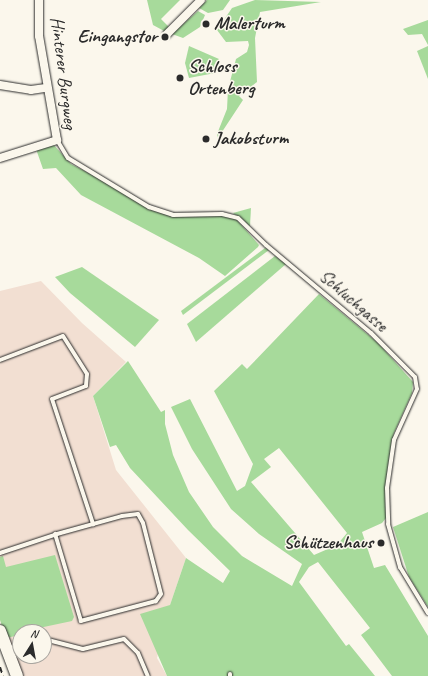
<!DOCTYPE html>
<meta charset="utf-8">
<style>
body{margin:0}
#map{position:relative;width:428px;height:676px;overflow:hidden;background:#fbf7ec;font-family:Caveat,sans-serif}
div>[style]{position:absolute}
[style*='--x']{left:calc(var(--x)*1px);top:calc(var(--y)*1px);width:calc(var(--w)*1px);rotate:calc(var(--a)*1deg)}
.built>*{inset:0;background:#f2dfd2}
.green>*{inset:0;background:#a7da9b}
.roads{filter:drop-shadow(0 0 1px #2b2b2b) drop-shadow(0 0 1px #2b2b2b)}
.lane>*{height:4px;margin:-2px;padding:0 2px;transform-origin:2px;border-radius:2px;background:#fbf7ec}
.street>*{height:8px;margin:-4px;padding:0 4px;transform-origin:4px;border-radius:4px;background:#fbf7ec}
.secondary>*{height:12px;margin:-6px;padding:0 6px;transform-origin:6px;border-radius:6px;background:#fbf7ec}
.rail>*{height:2px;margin-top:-1px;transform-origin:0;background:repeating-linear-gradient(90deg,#2b2b2b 0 6px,transparent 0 9px)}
.dots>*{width:11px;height:11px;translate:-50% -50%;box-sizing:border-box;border:2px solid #fbf7ec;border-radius:50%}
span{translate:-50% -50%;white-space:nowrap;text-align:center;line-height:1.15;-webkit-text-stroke:3px #fbf7ec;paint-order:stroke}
.poi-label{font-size:19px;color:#2b2b2b;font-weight:700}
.left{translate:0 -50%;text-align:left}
.right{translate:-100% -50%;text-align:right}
.street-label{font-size:19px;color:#2b2b2b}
.north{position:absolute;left:12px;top:624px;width:40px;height:40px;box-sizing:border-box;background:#fbf7ec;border:1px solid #a8a59f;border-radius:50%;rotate:11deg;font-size:11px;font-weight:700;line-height:16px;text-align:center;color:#2b2b2b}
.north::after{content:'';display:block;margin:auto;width:14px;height:18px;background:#2b2b2b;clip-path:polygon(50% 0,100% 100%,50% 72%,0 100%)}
</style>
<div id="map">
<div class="built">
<div style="clip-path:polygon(evenodd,41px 281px,82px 323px,126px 362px,93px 396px,116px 470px,186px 558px,170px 605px,157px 658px,167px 676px,22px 676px,0 620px,0 291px,41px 281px,20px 632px,44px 632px,44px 656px,20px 656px,20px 632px)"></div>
</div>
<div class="green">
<div style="clip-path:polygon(147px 0,180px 0,161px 19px,170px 28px,166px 32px,153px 25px)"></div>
<div style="clip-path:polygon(207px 0,230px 0,223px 10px,208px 13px,199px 8px)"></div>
<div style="clip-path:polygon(255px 0,321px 2px,260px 12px,255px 38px,257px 82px,239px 96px,243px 100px,218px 138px,217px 134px,227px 109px,228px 89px,236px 59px,247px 52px,249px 45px,248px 41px,226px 42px,217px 30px,232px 8px)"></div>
<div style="clip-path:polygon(198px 11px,205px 15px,200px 27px,183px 38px,172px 34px)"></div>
<div style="clip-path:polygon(428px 20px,428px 45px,422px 34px,408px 35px,403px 29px)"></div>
<div style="clip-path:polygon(189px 46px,219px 59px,215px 73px,189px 78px,185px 63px)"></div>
<div style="clip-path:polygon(428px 46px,428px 79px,417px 51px)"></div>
<div style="clip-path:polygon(52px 143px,71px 164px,114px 186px,152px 210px,174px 217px,227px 215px,237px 220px,259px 245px,258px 247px,225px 276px,199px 258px,81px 195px,56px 168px,43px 169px,36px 149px)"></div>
<div style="clip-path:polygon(251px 208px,250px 226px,233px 213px)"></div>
<div style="clip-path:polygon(265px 248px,269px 250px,183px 315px,181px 311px)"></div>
<div style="clip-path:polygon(275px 256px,286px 264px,196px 342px,187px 324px)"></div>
<div style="clip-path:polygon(82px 267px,159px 320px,135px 347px,70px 293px,55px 277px)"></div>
<div style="clip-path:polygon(evenodd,319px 294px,378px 343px,413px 382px,412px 393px,394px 433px,391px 446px,386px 518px,382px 523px,362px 532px,374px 568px,385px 565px,428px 636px,428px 676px,392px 676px,361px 635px,370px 628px,318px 562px,309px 567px,299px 582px,346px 646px,349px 644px,375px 676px,167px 676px,140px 614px,170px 605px,186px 558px,223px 583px,230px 571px,188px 530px,130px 468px,116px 445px,110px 447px,93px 396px,128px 361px,161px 412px,165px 410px,165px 424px,173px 455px,189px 492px,213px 527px,242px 556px,292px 586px,302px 564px,259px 534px,231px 509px,192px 449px,171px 407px,190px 399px,237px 491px,245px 486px,253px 464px,214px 391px,242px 364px,247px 369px,319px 294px,279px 448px,347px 533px,337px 545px,314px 555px,251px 482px,271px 467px,264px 459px,279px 448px)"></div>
<div style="clip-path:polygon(428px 512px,428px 607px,409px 577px,393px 527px)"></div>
<div style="clip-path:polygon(55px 555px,74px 617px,72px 621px,20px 632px,20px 635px,6px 638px,0 620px,0 557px,3px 556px,6px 567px)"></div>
</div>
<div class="roads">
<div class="lane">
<div style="--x:57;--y:140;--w:21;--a:59"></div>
<div style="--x:68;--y:158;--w:95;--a:31.2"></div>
<div style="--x:149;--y:207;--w:25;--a:18"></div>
<div style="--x:173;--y:215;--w:49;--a:-1.2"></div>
<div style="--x:222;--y:214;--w:16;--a:14"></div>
<div style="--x:238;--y:218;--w:39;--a:44"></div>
<div style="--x:266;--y:245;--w:137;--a:40"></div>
<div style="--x:371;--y:333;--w:62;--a:45"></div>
<div style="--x:415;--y:377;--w:12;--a:81"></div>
<div style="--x:417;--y:389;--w:56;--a:114.3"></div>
<div style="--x:394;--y:440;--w:49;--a:98.3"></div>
<div style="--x:387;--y:488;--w:36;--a:88"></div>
<div style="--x:388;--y:524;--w:45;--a:74.4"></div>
<div style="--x:400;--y:567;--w:54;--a:58.7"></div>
<div style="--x:0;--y:360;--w:67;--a:-20.9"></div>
<div style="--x:63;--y:336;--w:45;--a:57.7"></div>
<div style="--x:87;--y:374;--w:12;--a:95"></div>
<div style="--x:86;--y:386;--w:36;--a:159"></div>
<div style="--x:52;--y:399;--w:132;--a:71.8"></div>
<div style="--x:0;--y:553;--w:60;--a:-18.4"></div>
<div style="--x:57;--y:534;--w:67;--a:-15.5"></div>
<div style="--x:122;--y:516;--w:16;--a:-7"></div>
<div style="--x:138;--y:514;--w:10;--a:61"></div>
<div style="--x:143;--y:523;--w:73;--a:75.8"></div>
<div style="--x:161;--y:594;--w:9;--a:126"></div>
<div style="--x:156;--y:601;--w:78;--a:165.1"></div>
<div style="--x:81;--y:621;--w:91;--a:-106.6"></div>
<div style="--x:44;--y:639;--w:40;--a:14.4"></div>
<div style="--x:83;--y:649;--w:42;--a:-13.7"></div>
<div style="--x:124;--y:639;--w:20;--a:45"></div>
<div style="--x:138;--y:653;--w:25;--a:67"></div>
<div style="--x:9;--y:649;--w:12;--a:-20"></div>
<div style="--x:230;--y:676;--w:2;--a:-90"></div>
</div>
<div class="street">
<div style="--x:167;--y:34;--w:48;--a:-45"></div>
<div style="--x:0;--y:85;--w:31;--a:9"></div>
<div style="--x:31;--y:90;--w:15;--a:-8"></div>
<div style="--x:0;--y:158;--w:60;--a:-17.5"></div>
<div style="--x:57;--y:140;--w:106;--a:-99.8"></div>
<div style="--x:39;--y:36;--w:36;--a:-90"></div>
</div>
<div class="secondary">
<div style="--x:0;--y:631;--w:48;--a:69.3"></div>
</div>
</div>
<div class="rail">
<div style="--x:0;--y:667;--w:9;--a:72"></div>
</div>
<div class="dots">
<div style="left:206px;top:24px;background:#2b2b2b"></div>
<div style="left:165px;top:37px;background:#2b2b2b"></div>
<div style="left:180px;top:78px;background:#2b2b2b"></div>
<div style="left:206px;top:139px;background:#2b2b2b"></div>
<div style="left:381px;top:543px;background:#2b2b2b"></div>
</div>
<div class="poi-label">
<span class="left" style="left:214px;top:24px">Malerturm</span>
<span class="right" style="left:157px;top:37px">Eingangstor</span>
<span class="left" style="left:188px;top:78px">Schloss<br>Ortenberg</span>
<span class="left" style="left:214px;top:139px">Jakobsturm</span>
<span class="right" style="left:373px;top:543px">Schützenhaus</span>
</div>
<div class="street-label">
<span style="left:63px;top:73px;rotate:83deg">Hinterer Burgweg</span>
<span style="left:353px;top:301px;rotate:41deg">Schluchgasse</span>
</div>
<div class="north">N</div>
</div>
